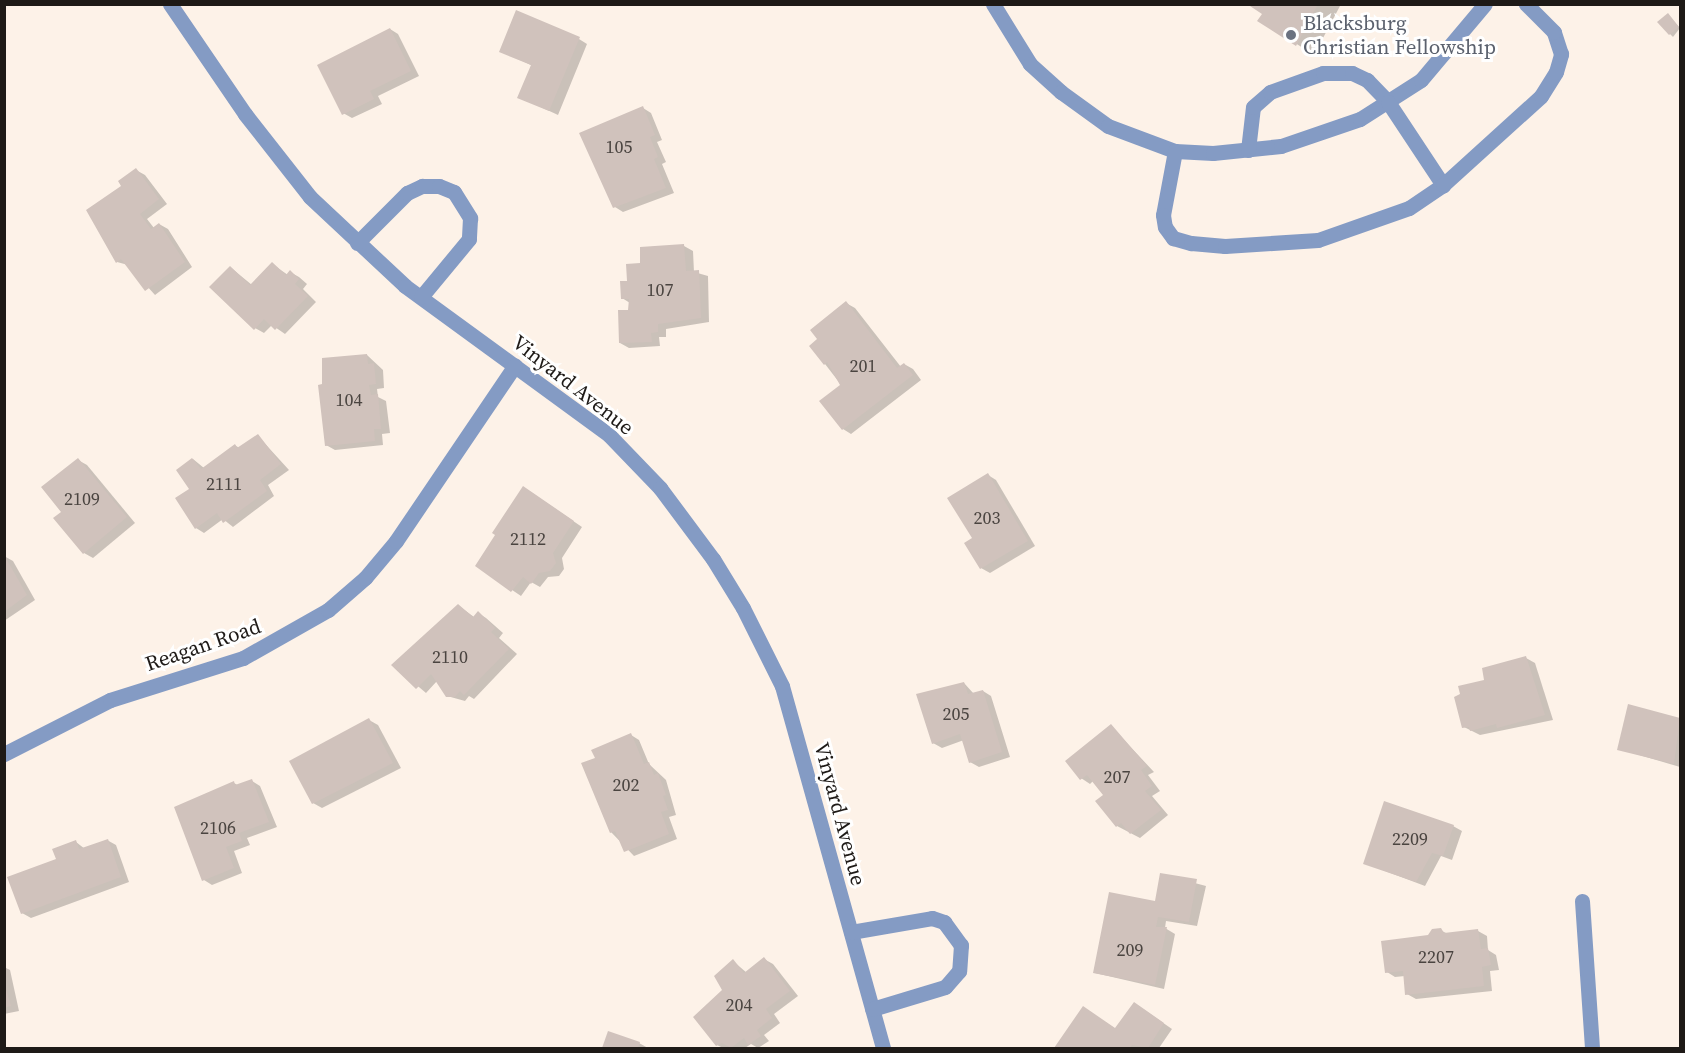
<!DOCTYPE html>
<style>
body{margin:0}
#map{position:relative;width:1685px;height:1053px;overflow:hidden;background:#fdf2e8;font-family:"Source Serif 4",serif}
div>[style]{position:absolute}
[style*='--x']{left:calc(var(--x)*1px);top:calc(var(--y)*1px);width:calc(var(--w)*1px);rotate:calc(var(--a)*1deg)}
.shadow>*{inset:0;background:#0003}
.building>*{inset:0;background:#d0c2bc}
.service>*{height:15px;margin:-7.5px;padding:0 7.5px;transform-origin:7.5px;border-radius:7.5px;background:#849bc4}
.minor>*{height:15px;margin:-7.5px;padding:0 7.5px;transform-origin:7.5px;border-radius:7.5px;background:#849bc4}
.dots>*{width:16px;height:16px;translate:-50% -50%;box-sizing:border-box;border:3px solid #fff;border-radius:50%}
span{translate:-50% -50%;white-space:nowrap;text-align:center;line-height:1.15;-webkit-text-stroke:6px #fff;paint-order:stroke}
.number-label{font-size:18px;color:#4a4440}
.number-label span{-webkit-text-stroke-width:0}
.worship-label{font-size:21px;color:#5b616d}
.left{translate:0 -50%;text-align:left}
.street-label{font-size:21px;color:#1e1a17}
.frame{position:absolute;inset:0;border:6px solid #1e1a17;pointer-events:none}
</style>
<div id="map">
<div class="shadow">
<div style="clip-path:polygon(1250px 4px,1338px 4px,1340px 6px,1314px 55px,1259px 20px,1264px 14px)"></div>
<div style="clip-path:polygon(1668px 15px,1680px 28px,1673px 37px,1670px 34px)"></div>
<div style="clip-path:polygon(390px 29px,398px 34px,419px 76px,378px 96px,382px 104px,352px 118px,343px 113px)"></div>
<div style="clip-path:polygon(579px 39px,587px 44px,558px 115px,519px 97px,533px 66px,501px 51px)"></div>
<div style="clip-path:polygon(643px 108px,651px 113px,662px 140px,657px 142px,666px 162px,662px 164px,674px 193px,623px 212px,615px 207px)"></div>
<div style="clip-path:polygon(136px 170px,145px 175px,167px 204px,147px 219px,154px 228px,159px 224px,168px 229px,192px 267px,155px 295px,128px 265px,117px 262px,124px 186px)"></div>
<div style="clip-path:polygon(684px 246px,693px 251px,694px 272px,708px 276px,709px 322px,666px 329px,666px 337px,659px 337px,660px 346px,629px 348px,620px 343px,630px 312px,630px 303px,622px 298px,629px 282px,642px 265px)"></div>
<div style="clip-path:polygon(272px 264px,288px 275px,290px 272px,299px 277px,307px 284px,303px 289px,316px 302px,285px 334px,272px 325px,264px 333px,255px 328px,230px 267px,252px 285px)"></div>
<div style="clip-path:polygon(846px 303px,855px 308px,901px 367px,904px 364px,913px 369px,921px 380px,851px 434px,843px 429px,842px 386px,825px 364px,819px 340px)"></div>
<div style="clip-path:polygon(367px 355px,383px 370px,384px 388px,377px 389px,378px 397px,386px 401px,390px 433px,382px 434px,383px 445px,335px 450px,326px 445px)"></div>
<div style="clip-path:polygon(258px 436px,289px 470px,268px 485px,274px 496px,233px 527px,223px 519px,204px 533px,196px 528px,193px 459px,204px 468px,235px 445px,239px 448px)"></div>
<div style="clip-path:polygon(78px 460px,87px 465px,135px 523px,93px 558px,84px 553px,63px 512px)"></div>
<div style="clip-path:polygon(988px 475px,996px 480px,1035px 546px,990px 573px,981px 568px,974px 538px)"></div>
<div style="clip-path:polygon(532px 493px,582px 527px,562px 558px,564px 569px,559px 576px,548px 577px,540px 587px,531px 582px,521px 596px,477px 566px)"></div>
<div style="clip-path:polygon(4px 556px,13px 561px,35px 600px,4px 621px)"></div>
<div style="clip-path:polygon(459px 606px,474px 617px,478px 613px,486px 618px,503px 633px,499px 638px,517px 654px,474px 699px,469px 696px,465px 701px,447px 696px,437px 681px,426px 693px,393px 665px)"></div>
<div style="clip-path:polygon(1526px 658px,1535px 663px,1553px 720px,1480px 735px,1464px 727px,1462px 695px)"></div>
<div style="clip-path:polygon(964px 683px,974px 694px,983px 691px,991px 696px,1010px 757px,979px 767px,970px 762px,964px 740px,942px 748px,933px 743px)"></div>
<div style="clip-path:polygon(1629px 706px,1680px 719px,1680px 767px,1619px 749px)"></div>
<div style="clip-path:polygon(369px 720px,378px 725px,401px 768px,322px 808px,313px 803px)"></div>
<div style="clip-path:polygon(1111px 726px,1154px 772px,1148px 775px,1160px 791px,1152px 796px,1168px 815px,1140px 838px,1117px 826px,1105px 795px,1093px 781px,1090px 784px,1081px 778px)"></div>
<div style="clip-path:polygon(631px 735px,639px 740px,649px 764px,666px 780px,676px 815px,669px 817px,677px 839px,634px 856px,611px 832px,596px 759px)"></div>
<div style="clip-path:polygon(252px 781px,260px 786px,277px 827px,247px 838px,250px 845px,234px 851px,242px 873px,212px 885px,204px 880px,234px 783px,239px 786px)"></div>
<div style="clip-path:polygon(1453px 826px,1462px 831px,1452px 860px,1441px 856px,1425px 886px,1364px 863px)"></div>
<div style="clip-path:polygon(107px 840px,116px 845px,129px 882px,31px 918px,22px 913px,57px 859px,76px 842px,85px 849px)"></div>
<div style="clip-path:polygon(1161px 874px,1206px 886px,1197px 926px,1166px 921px,1165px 928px,1175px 934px,1164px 989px,1095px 973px,1156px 903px)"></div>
<div style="clip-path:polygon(1440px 930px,1448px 934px,1478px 931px,1487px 936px,1488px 950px,1496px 955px,1499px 970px,1490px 971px,1492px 991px,1416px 999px,1407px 994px,1405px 976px,1395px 977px,1387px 972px)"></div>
<div style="clip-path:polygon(764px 959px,773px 964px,798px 996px,774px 1014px,780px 1023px,764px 1035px,769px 1041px,758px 1048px,751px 1044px,745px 1048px,723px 1048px,717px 1045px,724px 990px,733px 961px,747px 973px)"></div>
<div style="clip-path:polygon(4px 967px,10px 970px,19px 1011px,4px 1014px)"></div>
<div style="clip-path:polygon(1083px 1008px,1116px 1029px,1143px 1009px,1172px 1029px,1159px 1048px,1056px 1048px)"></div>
<div style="clip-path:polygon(609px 1033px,639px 1043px,648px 1048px,604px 1048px)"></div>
</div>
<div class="building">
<div style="clip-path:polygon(1247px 4px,1318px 4px,1296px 46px,1257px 21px,1262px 14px)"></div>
<div style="clip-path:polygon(516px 10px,580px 37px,549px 111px,517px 98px,531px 65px,499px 52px)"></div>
<div style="clip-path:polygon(1668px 13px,1679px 27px,1669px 35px,1657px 22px)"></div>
<div style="clip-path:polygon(390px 28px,411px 71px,370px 91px,374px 99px,342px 115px,317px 65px)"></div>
<div style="clip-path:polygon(643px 106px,655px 135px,650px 137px,658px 157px,654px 159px,666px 188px,613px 208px,579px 133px)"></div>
<div style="clip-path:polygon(136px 168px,159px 199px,140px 214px,151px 229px,159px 223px,185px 262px,145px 291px,121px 259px,116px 263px,86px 210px,121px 186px,118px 181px)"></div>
<div style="clip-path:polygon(684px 244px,686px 271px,699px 270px,701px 318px,658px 324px,658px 332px,651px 333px,652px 342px,619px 343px,618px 310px,628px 310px,629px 299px,621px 299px,620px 281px,627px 281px,626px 264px,640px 263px,640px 247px)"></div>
<div style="clip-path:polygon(272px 262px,286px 275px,290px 270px,299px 279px,295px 284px,308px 296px,275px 330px,264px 319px,254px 330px,209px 287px,230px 266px,250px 285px)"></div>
<div style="clip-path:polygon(846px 301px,897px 368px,904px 363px,913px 375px,842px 430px,819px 401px,840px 385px,827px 362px,824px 365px,809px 346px,817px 339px,810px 330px)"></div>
<div style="clip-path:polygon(367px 354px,368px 364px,374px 363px,376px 384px,369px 385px,371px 395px,378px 394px,381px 429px,374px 429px,375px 441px,325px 446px,318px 385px,322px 384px,322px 358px)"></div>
<div style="clip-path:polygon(258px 434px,281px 464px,260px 480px,267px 491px,223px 523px,217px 513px,195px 529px,175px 498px,189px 489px,176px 470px,192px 458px,201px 469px,235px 444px,237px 448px)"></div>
<div style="clip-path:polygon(78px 458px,127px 517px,83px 554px,53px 518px,61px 512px,41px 487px)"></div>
<div style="clip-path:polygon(988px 473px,1028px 541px,980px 569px,964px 543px,972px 538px,947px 498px)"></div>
<div style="clip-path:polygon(523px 486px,574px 521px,553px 553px,556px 563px,550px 571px,539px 573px,531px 584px,523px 577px,511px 592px,475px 566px,495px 535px,492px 533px)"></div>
<div style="clip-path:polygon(4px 555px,27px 595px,4px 612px)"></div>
<div style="clip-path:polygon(458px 604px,473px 617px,478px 611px,495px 628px,491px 632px,509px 649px,464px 695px,460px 691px,455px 697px,446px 697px,431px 674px,416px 689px,391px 665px)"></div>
<div style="clip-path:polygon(1526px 656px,1545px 715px,1497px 728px,1496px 724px,1470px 731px,1469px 727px,1462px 728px,1454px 697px,1460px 694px,1458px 686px,1484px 680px,1482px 668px)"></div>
<div style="clip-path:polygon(964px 682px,968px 694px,983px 690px,1002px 752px,969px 763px,960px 734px,932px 744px,916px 694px)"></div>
<div style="clip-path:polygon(1628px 704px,1680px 718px,1674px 764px,1617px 750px)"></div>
<div style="clip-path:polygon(369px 718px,393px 763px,312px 804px,289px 761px)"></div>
<div style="clip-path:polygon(1111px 724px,1147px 766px,1141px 770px,1152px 786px,1145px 791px,1161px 810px,1130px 834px,1121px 823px,1116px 827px,1095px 801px,1103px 795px,1087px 775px,1080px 780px,1065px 761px)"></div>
<div style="clip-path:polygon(631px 733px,644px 764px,649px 762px,654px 775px,658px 773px,666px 795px,663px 796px,668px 810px,661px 812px,669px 834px,624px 852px,615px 831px,610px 833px,581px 763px,595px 758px,591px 750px)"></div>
<div style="clip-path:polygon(252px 779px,269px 822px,239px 833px,242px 841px,226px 847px,234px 868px,202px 881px,174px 807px,234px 781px,235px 785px)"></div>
<div style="clip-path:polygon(1384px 801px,1454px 825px,1443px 856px,1432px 853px,1416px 882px,1363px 864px)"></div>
<div style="clip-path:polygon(108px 839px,121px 877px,21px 914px,7px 877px,56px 859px,52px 849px,76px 840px,79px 849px)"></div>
<div style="clip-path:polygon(1160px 873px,1197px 879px,1189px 922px,1158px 917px,1156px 927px,1167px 927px,1155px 985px,1093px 973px,1109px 892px,1155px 901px)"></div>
<div style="clip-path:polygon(1441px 928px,1444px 933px,1478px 929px,1481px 949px,1488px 948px,1491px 965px,1482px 967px,1484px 986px,1405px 995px,1403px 971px,1385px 973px,1381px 941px,1428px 935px,1432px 929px)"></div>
<div style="clip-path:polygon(764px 957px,790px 991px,766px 1009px,772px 1018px,757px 1030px,761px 1036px,748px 1045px,744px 1038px,731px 1048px,722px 1043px,716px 1046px,693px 1017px,722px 990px,714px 976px,733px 959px,744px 973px)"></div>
<div style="clip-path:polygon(4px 983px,11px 1006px,4px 1008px)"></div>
<div style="clip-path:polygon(1134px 1002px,1164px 1023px,1148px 1048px,1132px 1045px,1130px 1048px,1054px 1048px,1083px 1006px,1115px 1028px)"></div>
<div style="clip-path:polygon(608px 1031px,640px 1042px,638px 1048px,602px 1048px)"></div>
</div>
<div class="service">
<div style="--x:993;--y:4;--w:70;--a:58.3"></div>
<div style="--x:1030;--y:64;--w:42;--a:42.1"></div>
<div style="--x:1061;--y:92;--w:58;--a:35.9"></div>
<div style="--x:1108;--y:126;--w:72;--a:20.5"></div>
<div style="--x:1175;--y:151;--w:38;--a:3"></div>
<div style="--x:1213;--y:153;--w:68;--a:-5.9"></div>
<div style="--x:1281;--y:146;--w:83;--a:-18.9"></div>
<div style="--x:1360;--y:119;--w:72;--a:-32.6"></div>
<div style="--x:1421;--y:80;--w:99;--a:-49.9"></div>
<div style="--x:1248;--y:150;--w:43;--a:-83.4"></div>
<div style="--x:1253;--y:107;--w:23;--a:-41"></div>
<div style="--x:1270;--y:92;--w:56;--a:-19.7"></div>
<div style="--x:1323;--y:73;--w:29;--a:0"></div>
<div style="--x:1352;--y:73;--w:17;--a:25"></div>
<div style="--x:1367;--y:80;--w:30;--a:46"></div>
<div style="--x:1388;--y:102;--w:100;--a:56.5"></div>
<div style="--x:1175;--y:151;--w:65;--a:100.6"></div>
<div style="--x:1163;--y:215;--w:12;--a:81"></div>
<div style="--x:1165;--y:227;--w:14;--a:54"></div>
<div style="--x:1173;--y:238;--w:19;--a:16"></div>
<div style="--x:1191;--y:243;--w:34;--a:5"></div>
<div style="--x:1225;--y:246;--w:93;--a:-3.7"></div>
<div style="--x:1318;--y:240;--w:96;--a:-19.4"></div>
<div style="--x:1409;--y:208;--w:41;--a:-34.1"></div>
<div style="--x:1443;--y:185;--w:132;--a:-42.2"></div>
<div style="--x:1541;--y:96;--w:28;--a:-58"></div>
<div style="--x:1556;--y:72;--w:19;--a:-74"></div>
<div style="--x:1561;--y:54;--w:23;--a:-108"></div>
<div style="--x:1554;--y:32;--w:40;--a:-135"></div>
</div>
<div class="minor">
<div style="--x:170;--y:4;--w:133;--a:55.7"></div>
<div style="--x:245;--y:114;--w:105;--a:51.9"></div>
<div style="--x:310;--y:197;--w:130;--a:43.1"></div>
<div style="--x:405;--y:286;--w:253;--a:36.1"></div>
<div style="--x:609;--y:435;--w:74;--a:46.1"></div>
<div style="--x:660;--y:488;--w:89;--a:53.3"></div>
<div style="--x:713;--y:559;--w:57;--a:58.5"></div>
<div style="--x:743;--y:608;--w:87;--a:63.4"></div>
<div style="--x:782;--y:686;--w:376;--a:74.4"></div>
<div style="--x:357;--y:243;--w:71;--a:-45"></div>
<div style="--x:407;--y:193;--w:17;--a:-25"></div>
<div style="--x:422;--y:186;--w:17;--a:0"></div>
<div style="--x:439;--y:186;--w:16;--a:22"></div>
<div style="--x:454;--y:192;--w:31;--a:58"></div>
<div style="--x:470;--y:218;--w:21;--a:93"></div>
<div style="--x:469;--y:239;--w:75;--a:129.6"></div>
<div style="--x:4;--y:754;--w:119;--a:-27"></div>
<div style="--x:110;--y:700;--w:139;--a:-17.5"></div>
<div style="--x:243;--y:658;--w:98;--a:-29.5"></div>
<div style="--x:328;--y:610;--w:49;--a:-40.9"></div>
<div style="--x:365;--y:578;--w:48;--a:-50"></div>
<div style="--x:396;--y:541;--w:212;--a:-55.9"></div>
<div style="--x:1582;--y:901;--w:147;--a:86.1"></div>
<div style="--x:851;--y:932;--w:82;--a:-9.8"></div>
<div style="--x:932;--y:918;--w:13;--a:18"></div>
<div style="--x:944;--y:922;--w:29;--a:54"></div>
<div style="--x:961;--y:945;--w:26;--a:94"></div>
<div style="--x:959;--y:971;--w:21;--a:131"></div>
<div style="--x:945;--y:987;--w:76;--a:163.2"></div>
</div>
<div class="dots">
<div style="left:1291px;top:35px;background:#6b7280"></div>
</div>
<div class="number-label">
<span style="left:619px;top:147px">105</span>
<span style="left:660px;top:290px">107</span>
<span style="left:863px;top:366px">201</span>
<span style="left:349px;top:400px">104</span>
<span style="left:224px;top:484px">2111</span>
<span style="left:82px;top:499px">2109</span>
<span style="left:987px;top:518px">203</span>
<span style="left:528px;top:539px">2112</span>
<span style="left:450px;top:657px">2110</span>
<span style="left:956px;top:714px">205</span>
<span style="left:1117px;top:777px">207</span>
<span style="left:626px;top:785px">202</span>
<span style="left:218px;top:828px">2106</span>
<span style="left:1410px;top:839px">2209</span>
<span style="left:1130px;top:950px">209</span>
<span style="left:1436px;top:957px">2207</span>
<span style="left:739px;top:1005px">204</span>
</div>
<div class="worship-label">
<span class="left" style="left:1303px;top:35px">Blacksburg<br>Christian Fellowship</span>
</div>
<div class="street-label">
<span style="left:573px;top:385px;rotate:38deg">Vinyard Avenue</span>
<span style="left:203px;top:645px;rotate:-19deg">Reagan Road</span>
<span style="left:840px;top:814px;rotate:75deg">Vinyard Avenue</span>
</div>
<div class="frame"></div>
</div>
